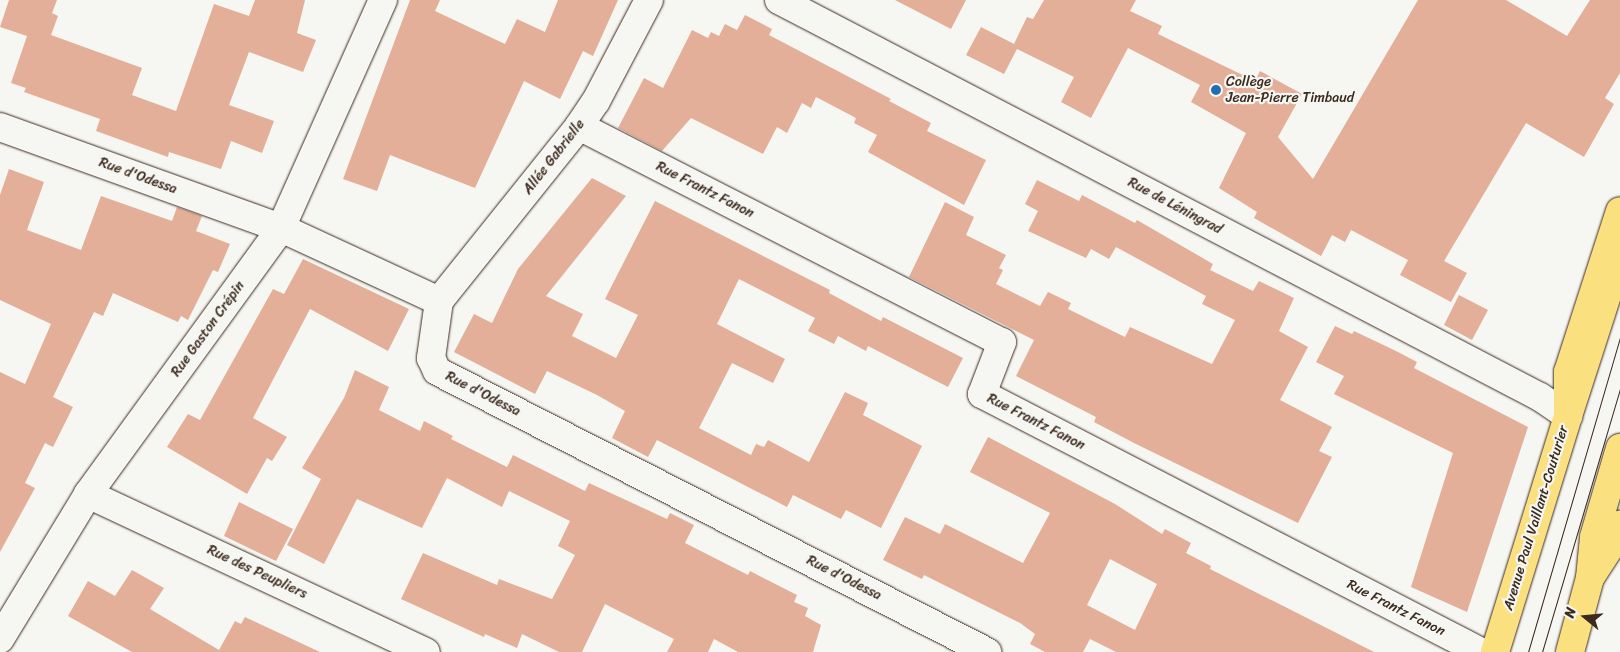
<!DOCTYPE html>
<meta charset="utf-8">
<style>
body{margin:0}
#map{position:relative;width:1620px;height:652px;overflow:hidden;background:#f6f6f2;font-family:Sriracha,sans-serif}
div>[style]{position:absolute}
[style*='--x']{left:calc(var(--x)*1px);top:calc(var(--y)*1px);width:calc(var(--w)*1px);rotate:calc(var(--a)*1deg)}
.building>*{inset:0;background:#e4af98}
.roads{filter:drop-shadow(0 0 1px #3b2a1e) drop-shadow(0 0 1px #3b2a1e)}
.minor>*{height:28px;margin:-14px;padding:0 14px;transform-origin:14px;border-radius:14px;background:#f6f6f2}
.major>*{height:28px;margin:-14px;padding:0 14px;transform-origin:14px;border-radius:14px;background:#fbe080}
.highway>*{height:28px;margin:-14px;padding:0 14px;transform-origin:14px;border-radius:14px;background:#fbe080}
.tram>*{height:1px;margin:-0.5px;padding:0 0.5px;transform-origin:0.5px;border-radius:0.5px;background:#3b2a1e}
.dots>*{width:14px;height:14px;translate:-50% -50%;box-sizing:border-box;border:2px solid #f6f6f2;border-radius:50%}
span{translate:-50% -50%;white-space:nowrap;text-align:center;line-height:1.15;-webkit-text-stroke:4.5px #f6f6f2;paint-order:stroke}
.poi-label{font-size:14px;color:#3b2a1e}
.left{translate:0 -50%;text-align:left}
.street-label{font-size:14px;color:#3b2a1e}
.north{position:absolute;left:1560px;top:592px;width:50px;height:50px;-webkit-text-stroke:4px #f6f6f2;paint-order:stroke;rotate:287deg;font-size:14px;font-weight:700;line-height:20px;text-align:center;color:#3b2a1e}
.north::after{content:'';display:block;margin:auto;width:18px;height:22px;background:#3b2a1e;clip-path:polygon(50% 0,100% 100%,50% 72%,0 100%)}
</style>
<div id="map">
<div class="building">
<div style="clip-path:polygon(9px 0,57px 0,52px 13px,58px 16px,51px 35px,142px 68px,132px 95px,176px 111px,214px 4px,249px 16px,255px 0,305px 0,297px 33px,316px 40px,303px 72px,249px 52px,229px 105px,274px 121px,262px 153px,231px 141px,221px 169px,169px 152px,168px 157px,96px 131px,100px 119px,24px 92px,26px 88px,11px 83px,27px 36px,0 27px)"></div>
<div style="clip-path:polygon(410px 0,440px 0,435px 11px,505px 44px,517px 19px,545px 32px,558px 0,618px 0,593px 56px,583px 51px,560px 99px,524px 81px,475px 188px,390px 155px,377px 191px,343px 179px)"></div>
<div style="clip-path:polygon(895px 0,966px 0,951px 29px)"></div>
<div style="clip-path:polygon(1044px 0,1136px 0,1130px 11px,1162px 26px,1158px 34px,1255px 81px,1260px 71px,1302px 94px,1278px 137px,1313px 179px,1418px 0,1506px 0,1567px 36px,1590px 0,1620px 0,1620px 73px,1605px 98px,1614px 104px,1584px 157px,1526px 123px,1444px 261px,1467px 273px,1451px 302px,1400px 275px,1408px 260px,1351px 230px,1345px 242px,1332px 235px,1321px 256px,1254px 218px,1257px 212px,1219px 188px,1246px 133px,1191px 102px,1200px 85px,1128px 48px,1091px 118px,1061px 102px,1074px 77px,1017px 49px,1004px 74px,966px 55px,981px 27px,1014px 44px,1027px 17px,1033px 19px)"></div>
<div style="clip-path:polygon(745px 15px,772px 29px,769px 35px,891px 99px,889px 101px,931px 123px,927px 131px,986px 160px,964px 205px,868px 152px,877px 135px,854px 123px,856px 118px,816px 97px,811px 108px,802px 103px,787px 133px,777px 127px,763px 154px,691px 118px,662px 151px,618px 128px,644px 78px,663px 88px,692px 30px,708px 38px,711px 32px,719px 36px,725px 24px,737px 30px)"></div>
<div style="clip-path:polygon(9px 169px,44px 182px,27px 230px,81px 250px,101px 196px,172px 221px,177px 207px,202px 216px,196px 231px,230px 244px,218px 272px,213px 270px,188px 320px,181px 316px,178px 322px,113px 293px,103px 316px,94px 312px,53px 397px,73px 407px,53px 447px,45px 443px,25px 483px,35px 488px,0 552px,0 372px,25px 384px,51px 324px,0 300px,0 195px)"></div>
<div style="clip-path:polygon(592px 178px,626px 196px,546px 296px,583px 314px,572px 336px,616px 358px,638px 315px,605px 299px,655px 201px,830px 290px,829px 293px,881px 321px,883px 317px,963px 358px,948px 387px,868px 346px,866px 351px,838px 336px,834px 344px,808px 331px,815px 318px,739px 279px,717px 324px,785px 359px,773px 383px,732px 363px,699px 428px,751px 455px,756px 444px,764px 447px,768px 440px,809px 462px,845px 392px,868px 403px,863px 415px,922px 446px,881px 528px,846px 510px,841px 519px,793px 495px,787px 507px,657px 440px,648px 457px,612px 438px,625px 411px,597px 395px,547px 371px,535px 394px,454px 352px,474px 314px,492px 323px,518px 269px)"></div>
<div style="clip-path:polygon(1037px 180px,1079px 201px,1082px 195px,1135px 223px,1137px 220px,1213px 264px,1210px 270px,1253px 291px,1259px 281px,1294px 298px,1279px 331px,1308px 347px,1280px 400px,1332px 427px,1319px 451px,1332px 457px,1298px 523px,1136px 444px,1094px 422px,1096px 417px,1016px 376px,1034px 340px,909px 277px,945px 202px,974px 217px,966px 235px,1006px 255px,999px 268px,1003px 270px,996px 284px,1040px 306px,1048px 292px,1071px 303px,1068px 309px,1125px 337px,1130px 327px,1212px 364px,1235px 320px,1202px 304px,1206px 296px,1116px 247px,1109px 259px,1091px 249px,1086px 258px,1028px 231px,1038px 211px,1025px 204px)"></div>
<div style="clip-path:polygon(303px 259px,409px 309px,388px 351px,310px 309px,253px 418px,287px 437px,272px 461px,267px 458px,247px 494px,167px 447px,188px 414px,200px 420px,273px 289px,284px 294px)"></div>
<div style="clip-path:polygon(1459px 295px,1488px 310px,1472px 340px,1444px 325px)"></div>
<div style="clip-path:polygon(1335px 326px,1352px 334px,1354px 331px,1396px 351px,1417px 362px,1414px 368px,1528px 427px,1467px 612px,1411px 587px,1453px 453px,1334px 394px,1344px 376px,1316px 362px)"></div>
<div style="clip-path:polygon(355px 370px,389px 387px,379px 410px,420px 431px,424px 421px,453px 436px,451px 439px,507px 467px,513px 455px,585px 491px,589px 483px,667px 519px,670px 513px,694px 525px,685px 543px,748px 575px,750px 571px,797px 595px,794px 602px,808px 608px,805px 616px,821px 625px,813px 652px,738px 652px,714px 639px,708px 652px,667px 652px,674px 639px,605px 604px,582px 652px,559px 652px,522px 634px,517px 648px,485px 634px,484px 637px,401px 599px,423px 553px,497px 585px,499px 579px,552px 599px,575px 555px,558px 546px,570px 521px,509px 491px,502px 507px,447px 478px,422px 528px,357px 499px,324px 564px,287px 545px,321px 479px,302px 468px,344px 398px)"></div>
<div style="clip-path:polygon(evenodd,988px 437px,1115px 504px,1162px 534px,1165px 529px,1191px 543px,1186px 553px,1211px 566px,1210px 569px,1374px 652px,1116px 652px,1090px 639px,1083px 652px,1045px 652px,1030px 644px,1035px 634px,1020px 623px,924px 575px,922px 579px,883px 560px,905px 517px,940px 534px,945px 524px,1023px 563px,1050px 513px,970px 472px,988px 437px,1110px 559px,1157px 584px,1135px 630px,1087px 605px,1110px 559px)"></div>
<div style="clip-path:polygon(239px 502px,293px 529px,276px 561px,224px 536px)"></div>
<div style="clip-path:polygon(132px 570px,164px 588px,150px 609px,219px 650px,235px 621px,241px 624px,245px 617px,320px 652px,132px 652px,68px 616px,88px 581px,115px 596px)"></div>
</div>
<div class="roads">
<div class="minor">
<div style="--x:779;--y:0;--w:858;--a:27.55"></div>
<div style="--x:1540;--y:397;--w:34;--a:34"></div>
<div style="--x:579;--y:126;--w:475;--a:27.1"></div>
<div style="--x:1002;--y:342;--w:56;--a:111"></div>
<div style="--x:982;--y:394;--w:562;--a:27.34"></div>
<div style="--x:0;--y:127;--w:299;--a:19.8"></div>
<div style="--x:281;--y:228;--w:174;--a:24.8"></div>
<div style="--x:439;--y:301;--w:58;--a:98"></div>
<div style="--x:431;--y:358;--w:14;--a:65"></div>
<div style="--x:437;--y:371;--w:618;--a:27.06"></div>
<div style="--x:439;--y:301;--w:224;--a:-51.3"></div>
<div style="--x:579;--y:126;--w:30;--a:-56"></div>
<div style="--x:596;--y:101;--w:114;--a:-62.3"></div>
<div style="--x:88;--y:494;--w:373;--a:25.1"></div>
<div style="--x:0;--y:639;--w:170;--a:-58.7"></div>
<div style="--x:88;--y:494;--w:329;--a:-54"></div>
<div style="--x:281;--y:228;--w:250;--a:-65.9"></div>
</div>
<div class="major">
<div style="--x:1495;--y:652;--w:247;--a:-72.8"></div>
<div style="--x:1568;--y:416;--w:44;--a:-90"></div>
<div style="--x:1568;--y:372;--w:169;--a:-72.1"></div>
<div style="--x:1570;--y:652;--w:77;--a:-74.9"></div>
<div style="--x:1590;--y:578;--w:48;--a:-57"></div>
<div style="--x:1616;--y:538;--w:14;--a:-73"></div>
</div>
<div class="highway">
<div style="--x:1568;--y:416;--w:169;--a:-72.1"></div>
<div style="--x:1590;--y:578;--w:41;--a:-84.4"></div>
<div style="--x:1594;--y:537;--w:93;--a:-73.7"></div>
</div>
</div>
<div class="tram">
<div style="--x:1528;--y:652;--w:327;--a:-73.7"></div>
<div style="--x:1542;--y:652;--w:275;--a:-73.5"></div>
</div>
<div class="dots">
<div style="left:1216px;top:90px;background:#1f6fb2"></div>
</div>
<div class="poi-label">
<span class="left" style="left:1226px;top:90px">Collège<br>Jean-Pierre Timbaud</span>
</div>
<div class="street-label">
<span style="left:554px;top:157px;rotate:-52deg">Allée Gabrielle</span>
<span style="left:138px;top:176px;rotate:20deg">Rue d'Odessa</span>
<span style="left:705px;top:190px;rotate:27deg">Rue Frantz Fanon</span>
<span style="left:1175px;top:206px;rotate:28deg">Rue de Léningrad</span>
<span style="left:208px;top:329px;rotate:-54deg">Rue Gaston Crépin</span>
<span style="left:483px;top:394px;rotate:27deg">Rue d'Odessa</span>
<span style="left:1036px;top:422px;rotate:27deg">Rue Frantz Fanon</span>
<span style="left:1536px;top:518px;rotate:-73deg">Avenue Paul Vaillant-Couturier</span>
<span style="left:257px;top:572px;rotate:25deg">Rue des Peupliers</span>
<span style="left:844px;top:578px;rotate:27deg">Rue d'Odessa</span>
<span style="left:1396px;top:608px;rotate:27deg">Rue Frantz Fanon</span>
</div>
<div class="north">N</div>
</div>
